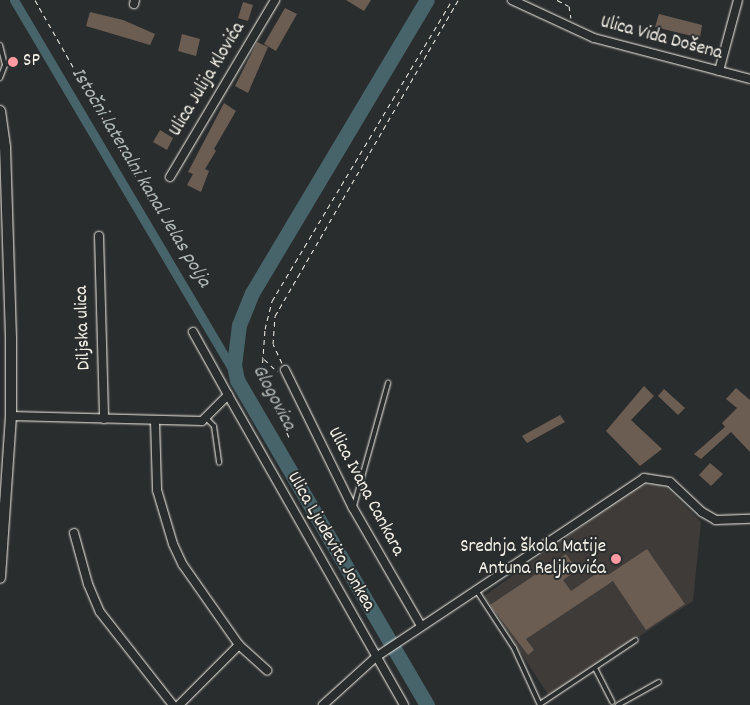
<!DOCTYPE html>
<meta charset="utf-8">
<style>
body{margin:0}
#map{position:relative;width:750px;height:705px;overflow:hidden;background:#2a2d2e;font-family:Dekko,sans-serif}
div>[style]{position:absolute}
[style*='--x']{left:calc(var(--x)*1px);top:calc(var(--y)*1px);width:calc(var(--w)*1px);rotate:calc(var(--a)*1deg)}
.built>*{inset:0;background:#3e3b39}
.canal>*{height:9px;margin:-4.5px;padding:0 4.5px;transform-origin:4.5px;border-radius:4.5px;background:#47646b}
.river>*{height:15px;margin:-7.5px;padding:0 7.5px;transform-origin:7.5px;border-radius:7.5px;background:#47646b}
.building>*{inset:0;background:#6c5d53}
.path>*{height:1px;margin-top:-0.5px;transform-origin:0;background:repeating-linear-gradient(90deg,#f4f1e8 0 5px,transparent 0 9px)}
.roads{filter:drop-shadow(0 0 1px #f4f1e8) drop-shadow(0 0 1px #f4f1e8)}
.service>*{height:4px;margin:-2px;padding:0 2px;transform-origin:2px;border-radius:2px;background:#2a2d2e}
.minor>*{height:8px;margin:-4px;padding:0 4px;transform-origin:4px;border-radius:4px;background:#2a2d2e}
.secondary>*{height:10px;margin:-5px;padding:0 5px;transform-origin:5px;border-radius:5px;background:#2a2d2e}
.dots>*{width:14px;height:14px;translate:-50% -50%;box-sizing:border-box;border:2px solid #2a2d2e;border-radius:50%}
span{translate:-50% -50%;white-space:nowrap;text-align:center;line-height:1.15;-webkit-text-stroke:4px #2a2d2e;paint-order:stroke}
.street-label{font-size:19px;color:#f4f1e8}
.poi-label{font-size:19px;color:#f4f1e8}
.left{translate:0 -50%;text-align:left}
.right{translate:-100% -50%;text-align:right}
.water-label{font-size:20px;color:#afb9b6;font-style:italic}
</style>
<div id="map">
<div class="built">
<div style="clip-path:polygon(653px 484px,667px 488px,701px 522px,693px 601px,549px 696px,484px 596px,638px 486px)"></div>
</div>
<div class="canal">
<div style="--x:14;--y:0;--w:434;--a:59.4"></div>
</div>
<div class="river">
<div style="--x:427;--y:705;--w:376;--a:-120.3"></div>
<div style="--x:237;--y:380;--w:15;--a:-101"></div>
<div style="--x:234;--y:365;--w:40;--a:-82.9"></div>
<div style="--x:239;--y:325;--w:35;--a:-68"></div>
<div style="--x:252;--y:293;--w:341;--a:-59.2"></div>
</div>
<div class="building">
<div style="clip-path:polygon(346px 0,371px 0,364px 11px)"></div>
<div style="clip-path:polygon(243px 2px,253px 5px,248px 21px,238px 18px)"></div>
<div style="clip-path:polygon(285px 8px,297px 14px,276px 51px,264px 44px)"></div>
<div style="clip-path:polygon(90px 12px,123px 20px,155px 34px,150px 45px,86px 26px)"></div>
<div style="clip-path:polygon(659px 14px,702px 25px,700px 38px,655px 27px)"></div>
<div style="clip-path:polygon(182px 34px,200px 39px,196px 56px,178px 51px)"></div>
<div style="clip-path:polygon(257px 42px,268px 47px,248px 93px,235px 86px)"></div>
<div style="clip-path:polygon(224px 103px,236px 111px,214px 149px,216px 151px,205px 169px,209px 171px,201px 192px,187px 185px,193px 174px,188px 172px)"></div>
<div style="clip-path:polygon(160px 130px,173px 138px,167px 150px,153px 142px)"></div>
<div style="clip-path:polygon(644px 386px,654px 396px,631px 420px,662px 449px,640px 466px,606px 431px)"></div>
<div style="clip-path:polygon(736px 388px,750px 400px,750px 452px,731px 432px,701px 459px,694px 454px,725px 427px,722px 423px,737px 408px,726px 399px)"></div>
<div style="clip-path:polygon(664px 389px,685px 408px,678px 415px,658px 396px)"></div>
<div style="clip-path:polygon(560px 415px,565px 422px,527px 443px,522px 436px)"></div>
<div style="clip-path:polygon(710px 463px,723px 474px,711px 486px,699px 475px)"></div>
<div style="clip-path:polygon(647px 549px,685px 604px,646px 630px,613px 581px,526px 639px,534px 650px,528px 655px,490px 605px,566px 554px,577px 570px,563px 580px,571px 591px,603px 569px,608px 575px)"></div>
</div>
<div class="path">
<div style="--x:35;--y:0;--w:257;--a:60.3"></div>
<div style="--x:557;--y:0;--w:13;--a:27"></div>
<div style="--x:569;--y:6;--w:12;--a:81"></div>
<div style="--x:264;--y:359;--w:18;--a:43"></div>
<div style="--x:282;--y:363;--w:21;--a:-115"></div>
<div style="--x:273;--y:344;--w:28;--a:-86"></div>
<div style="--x:275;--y:316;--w:365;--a:-59.9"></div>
<div style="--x:289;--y:437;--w:59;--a:-115.3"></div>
<div style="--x:264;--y:384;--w:13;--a:-99"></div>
<div style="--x:262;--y:371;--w:42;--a:-85.9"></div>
<div style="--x:265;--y:329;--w:29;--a:-76"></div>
<div style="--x:272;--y:301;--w:351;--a:-59.1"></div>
</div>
<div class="roads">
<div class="service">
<div style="--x:0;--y:45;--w:21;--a:76"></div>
<div style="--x:5;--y:65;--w:14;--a:111"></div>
<div style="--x:207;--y:419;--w:10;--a:45"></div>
<div style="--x:214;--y:426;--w:37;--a:82"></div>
<div style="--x:354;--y:506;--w:128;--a:-74.5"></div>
<div style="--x:476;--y:590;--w:69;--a:56.8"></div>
<div style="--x:514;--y:648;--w:63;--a:65.5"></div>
<div style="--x:595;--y:668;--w:38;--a:63"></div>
<div style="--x:540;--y:704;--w:115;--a:-33.7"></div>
<div style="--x:618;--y:705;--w:47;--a:-29.3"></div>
</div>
<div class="minor">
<div style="--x:512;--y:0;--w:90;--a:24.9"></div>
<div style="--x:594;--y:38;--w:161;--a:14.7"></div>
<div style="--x:134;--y:4;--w:4;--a:-76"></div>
<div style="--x:719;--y:71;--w:73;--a:-75"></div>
<div style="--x:170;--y:177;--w:206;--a:-59.3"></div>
<div style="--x:99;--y:236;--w:183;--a:88.4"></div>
<div style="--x:193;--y:332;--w:72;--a:60.9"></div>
<div style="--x:285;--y:370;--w:154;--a:63.8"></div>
<div style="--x:353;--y:508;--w:136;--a:60"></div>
<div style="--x:11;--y:416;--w:191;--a:1.5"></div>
<div style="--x:202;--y:421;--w:37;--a:-45"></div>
<div style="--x:228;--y:395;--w:356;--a:60.4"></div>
<div style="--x:155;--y:421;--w:69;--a:88.3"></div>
<div style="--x:157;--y:490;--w:56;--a:73.5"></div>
<div style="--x:173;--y:544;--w:23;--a:65"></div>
<div style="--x:183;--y:565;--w:98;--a:55"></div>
<div style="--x:239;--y:645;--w:38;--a:42"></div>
<div style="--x:74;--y:533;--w:53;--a:74.6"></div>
<div style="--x:88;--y:584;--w:30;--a:67"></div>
<div style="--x:100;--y:612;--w:118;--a:51.9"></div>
<div style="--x:179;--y:705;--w:85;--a:-45"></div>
<div style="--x:323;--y:705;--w:72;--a:-42.2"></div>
<div style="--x:376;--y:657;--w:322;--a:-33.7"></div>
<div style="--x:644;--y:478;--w:26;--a:9"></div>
<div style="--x:670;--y:482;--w:44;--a:43.2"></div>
<div style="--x:702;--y:512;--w:16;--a:30"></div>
<div style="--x:716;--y:520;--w:34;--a:-2"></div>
</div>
<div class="secondary">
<div style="--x:0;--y:111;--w:36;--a:82"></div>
<div style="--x:5;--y:147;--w:192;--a:88.2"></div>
<div style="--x:11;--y:339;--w:77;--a:90"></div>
<div style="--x:11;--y:416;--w:162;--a:93.9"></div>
</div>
</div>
<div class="dots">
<div style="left:13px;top:62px;background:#ff9aa2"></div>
<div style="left:616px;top:559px;background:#ff9aa2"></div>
</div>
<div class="street-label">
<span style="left:661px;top:39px;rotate:15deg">Ulica Vida Došena</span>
<span style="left:208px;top:80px;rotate:-59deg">Ulica Julija Klovića</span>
<span style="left:84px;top:328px;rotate:-92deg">Diljska ulica</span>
<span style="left:365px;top:492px;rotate:62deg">Ulica Ivana Cankara</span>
<span style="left:330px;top:542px;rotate:60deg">Ulica Ljudevita Jonkea</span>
</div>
<div class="poi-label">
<span class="left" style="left:23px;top:62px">SP</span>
<span class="right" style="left:606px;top:559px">Srednja škola Matije<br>Antuna Reljkovića</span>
</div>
<div class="water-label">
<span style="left:140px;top:178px;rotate:59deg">Istočni lateralni kanal Jelas polja</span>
<span style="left:273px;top:398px;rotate:62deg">Glogovica</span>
</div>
</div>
